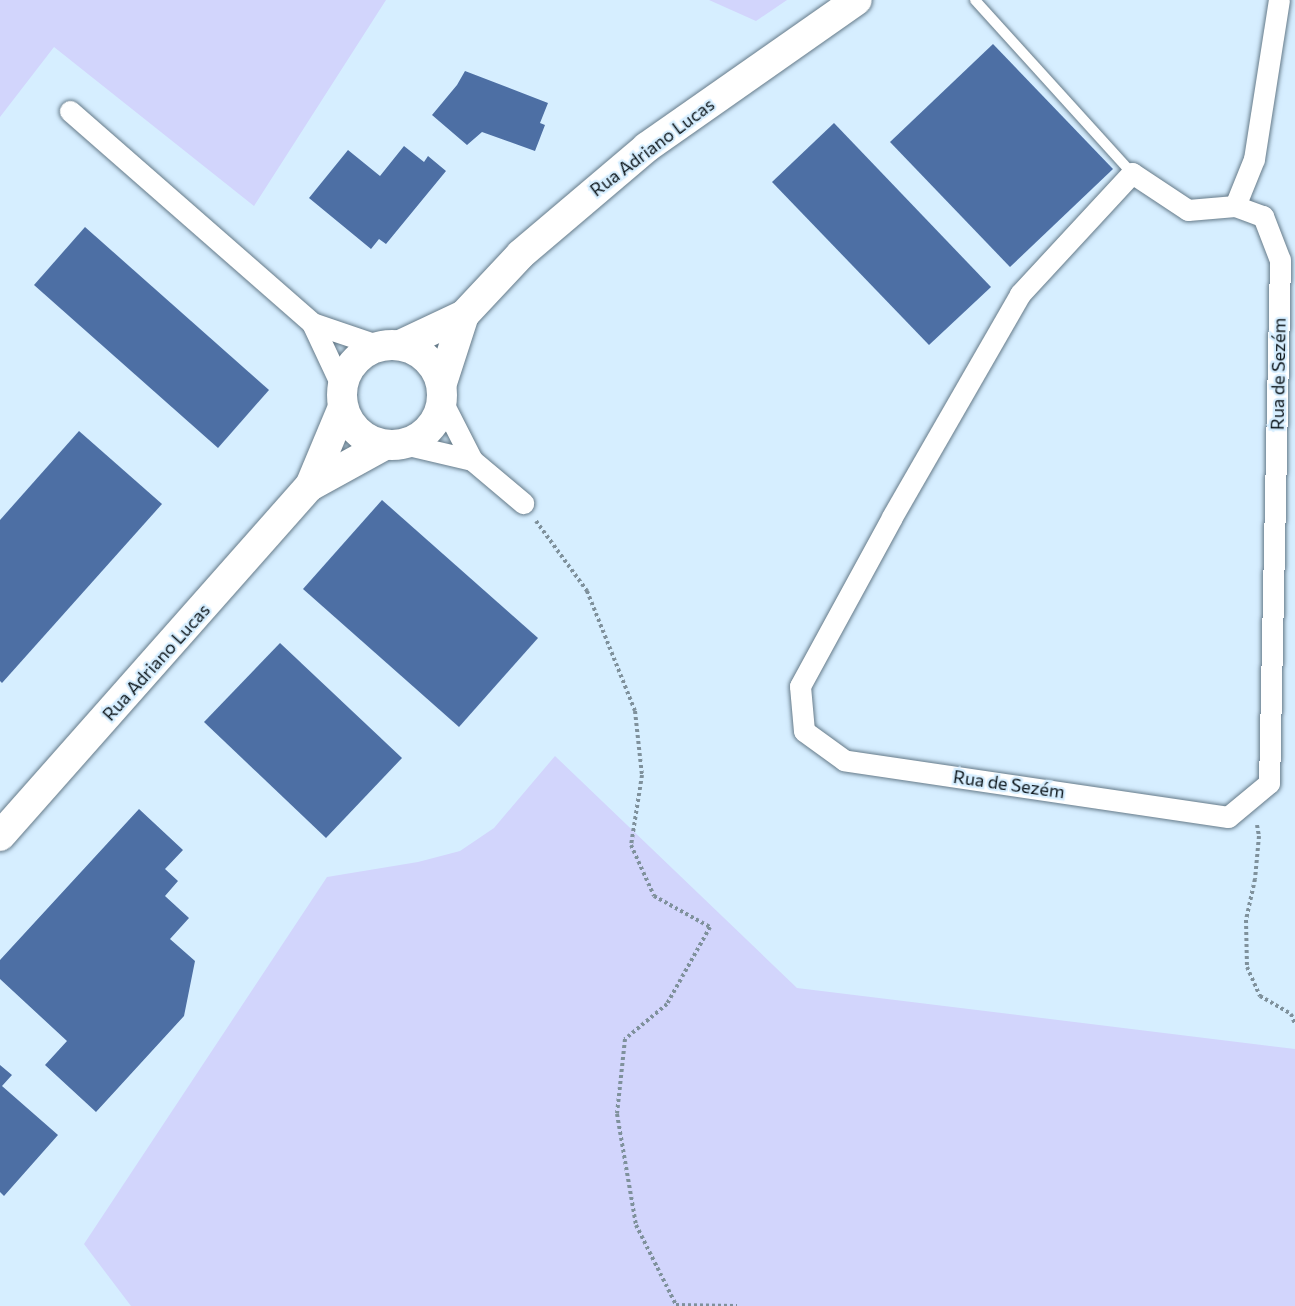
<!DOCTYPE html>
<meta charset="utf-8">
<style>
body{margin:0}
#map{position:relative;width:1295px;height:1306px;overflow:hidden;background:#d6eeff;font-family:Commissioner,sans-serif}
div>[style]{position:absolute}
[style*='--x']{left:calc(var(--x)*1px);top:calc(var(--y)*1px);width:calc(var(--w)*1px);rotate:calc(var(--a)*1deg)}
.green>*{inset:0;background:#d2d5fc}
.building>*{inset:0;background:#4d6fa4}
.path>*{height:4px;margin-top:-2px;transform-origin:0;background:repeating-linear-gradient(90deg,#7f919c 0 3px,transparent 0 6px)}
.roads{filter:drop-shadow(0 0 2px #657a89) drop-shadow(0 0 2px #657a89)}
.lane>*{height:10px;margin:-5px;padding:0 5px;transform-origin:5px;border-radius:5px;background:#fff}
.street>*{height:21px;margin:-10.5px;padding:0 10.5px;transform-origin:10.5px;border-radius:10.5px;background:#fff}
.secondary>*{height:30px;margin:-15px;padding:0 15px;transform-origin:15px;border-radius:15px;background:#fff}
.secondary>.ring{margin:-15px;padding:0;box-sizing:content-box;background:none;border:30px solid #fff;border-radius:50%}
span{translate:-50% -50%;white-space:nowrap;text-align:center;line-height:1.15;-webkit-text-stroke:4.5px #d6eeff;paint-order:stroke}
.street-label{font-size:18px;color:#0c151a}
</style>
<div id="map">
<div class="green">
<div style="clip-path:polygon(0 0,386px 0,254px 206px,54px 47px,0 117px)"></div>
<div style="clip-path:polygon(709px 0,787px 0,756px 21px)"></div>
<div style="clip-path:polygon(555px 756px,797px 988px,1295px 1049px,1295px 1306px,131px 1306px,84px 1244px,327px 877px,418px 862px,460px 851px,494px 828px)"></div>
</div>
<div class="building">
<div style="clip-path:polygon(993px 44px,1113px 169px,1010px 267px,890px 142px)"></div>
<div style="clip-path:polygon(465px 71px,548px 103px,540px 123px,545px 125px,535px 151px,482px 132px,467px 145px,432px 115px,457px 85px)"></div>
<div style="clip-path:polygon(834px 123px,991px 287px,929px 345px,772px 182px)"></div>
<div style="clip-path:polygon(404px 146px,424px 162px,428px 156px,446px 171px,386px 244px,379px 239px,371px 249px,309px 198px,348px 150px,380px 176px)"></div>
<div style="clip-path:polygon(85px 227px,269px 390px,218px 448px,34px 285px)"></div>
<div style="clip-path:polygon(79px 431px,162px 504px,2px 683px,0 681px,0 520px)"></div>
<div style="clip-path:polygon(382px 500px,538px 638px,459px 727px,303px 589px)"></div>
<div style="clip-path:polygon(280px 643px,402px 758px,326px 838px,204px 722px)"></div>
<div style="clip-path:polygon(139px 809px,183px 850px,165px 869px,178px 881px,165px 896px,189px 918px,170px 939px,195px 961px,184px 1016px,96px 1112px,45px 1065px,67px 1041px,0 979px,0 960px)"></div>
<div style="clip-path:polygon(0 1065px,12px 1075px,2px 1086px,58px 1135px,4px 1196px,0 1192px)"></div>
</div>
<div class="path">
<div style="--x:536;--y:521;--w:87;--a:53.9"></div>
<div style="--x:587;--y:591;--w:129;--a:68.2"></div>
<div style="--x:635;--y:711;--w:64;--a:83.8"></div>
<div style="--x:642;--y:775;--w:71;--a:98.9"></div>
<div style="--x:631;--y:845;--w:56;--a:65.7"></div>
<div style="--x:654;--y:896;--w:64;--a:29"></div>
<div style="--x:710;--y:927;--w:88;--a:119.2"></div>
<div style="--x:667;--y:1004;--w:55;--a:140.2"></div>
<div style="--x:625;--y:1039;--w:75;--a:96.1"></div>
<div style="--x:617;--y:1114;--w:113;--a:80.3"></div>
<div style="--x:636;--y:1225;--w:89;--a:63.4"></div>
<div style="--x:676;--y:1305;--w:61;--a:0.9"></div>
<div style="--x:1257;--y:825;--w:11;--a:80"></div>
<div style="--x:1259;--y:836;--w:43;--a:95.3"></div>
<div style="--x:1255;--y:879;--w:42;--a:102.4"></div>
<div style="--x:1246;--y:920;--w:47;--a:88.8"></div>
<div style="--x:1247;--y:967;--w:32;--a:66"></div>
<div style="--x:1260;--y:996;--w:36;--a:30"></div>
<div style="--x:1291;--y:1014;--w:11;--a:68"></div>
</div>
<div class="roads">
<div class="lane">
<div style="--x:975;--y:0;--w:234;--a:47.8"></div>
</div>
<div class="street">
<div style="--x:70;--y:111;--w:322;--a:41.2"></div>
<div style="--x:312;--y:323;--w:71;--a:64.9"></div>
<div style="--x:1235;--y:206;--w:30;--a:20"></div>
<div style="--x:1263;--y:216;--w:47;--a:68.9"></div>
<div style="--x:1280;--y:260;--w:523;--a:91.2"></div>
<div style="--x:1269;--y:783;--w:53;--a:140.3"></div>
<div style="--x:1228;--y:817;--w:388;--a:-171.6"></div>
<div style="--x:844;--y:760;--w:49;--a:-144.1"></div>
<div style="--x:804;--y:731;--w:45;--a:-95.1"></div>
<div style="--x:800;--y:686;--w:192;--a:-61.4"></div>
<div style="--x:892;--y:517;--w:257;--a:-60.1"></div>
<div style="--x:1020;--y:294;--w:165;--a:-47.2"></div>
<div style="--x:1132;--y:173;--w:67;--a:33.5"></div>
<div style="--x:1188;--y:210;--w:47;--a:-4.9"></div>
<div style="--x:1235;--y:206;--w:51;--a:-68"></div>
<div style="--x:1254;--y:159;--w:161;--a:-81.1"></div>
<div style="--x:312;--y:323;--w:72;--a:18.7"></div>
<div style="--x:443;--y:403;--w:64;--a:63"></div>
<div style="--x:472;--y:460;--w:67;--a:40.1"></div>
<div style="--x:404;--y:444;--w:70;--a:13.2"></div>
</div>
<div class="secondary">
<div class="ring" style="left:342px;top:345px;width:70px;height:70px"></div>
<div style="--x:400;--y:345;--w:71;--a:-25.1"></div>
<div style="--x:464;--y:315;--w:83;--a:-46.9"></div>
<div style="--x:521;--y:254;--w:165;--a:-40.3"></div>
<div style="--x:647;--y:147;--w:256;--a:-35"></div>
<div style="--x:442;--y:383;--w:71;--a:-72.1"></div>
<div style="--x:310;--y:486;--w:85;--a:-28.7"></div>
<div style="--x:0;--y:836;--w:468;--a:-48.5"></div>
<div style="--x:310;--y:486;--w:86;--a:-67.3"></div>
</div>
</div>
<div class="street-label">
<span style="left:652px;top:147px;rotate:-37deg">Rua Adriano Lucas</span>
<span style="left:1278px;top:374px;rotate:-89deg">Rua de Sezém</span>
<span style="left:156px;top:662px;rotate:-48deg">Rua Adriano Lucas</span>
<span style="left:1009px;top:784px;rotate:8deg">Rua de Sezém</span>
</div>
</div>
